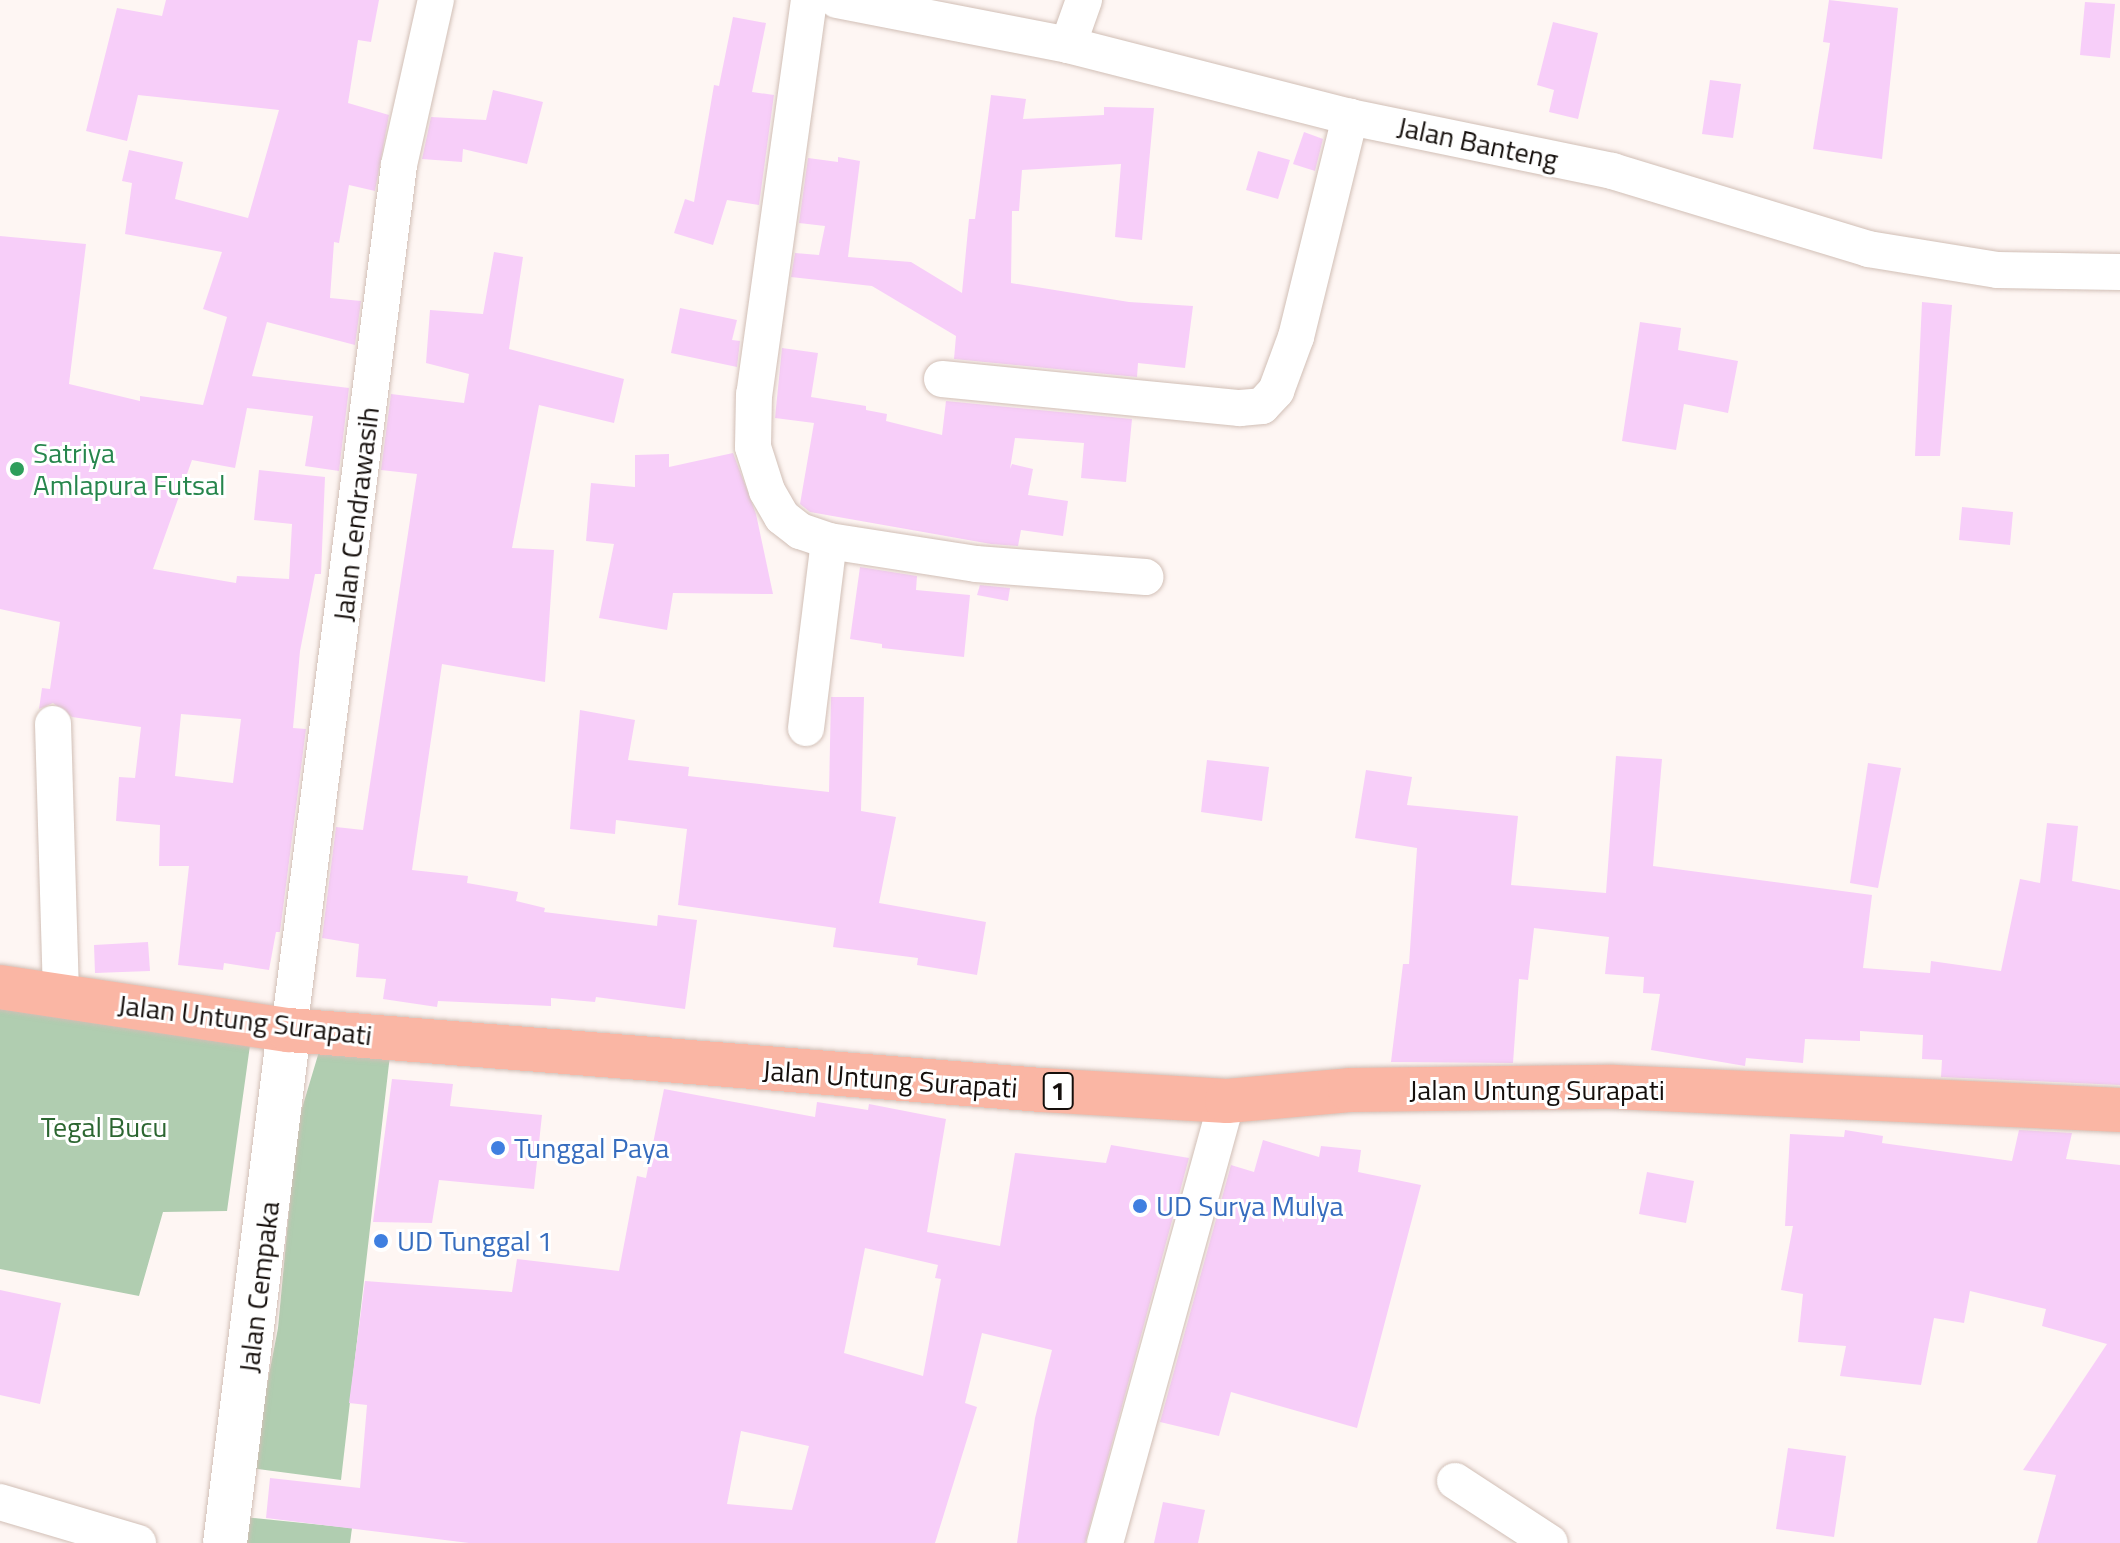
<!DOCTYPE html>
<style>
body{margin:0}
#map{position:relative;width:2120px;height:1543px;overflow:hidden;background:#fef6f3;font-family:"Titillium Web",sans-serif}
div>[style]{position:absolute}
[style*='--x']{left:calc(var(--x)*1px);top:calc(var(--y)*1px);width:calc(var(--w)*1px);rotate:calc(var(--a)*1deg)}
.green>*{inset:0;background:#b0cdb0}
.building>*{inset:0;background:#f7cef9}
.roads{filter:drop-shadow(0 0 2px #d1bfb6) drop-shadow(0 0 2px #d1bfb6)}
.minor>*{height:36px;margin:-18px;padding:0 18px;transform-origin:18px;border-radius:18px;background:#fff}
.tertiary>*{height:44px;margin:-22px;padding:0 22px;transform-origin:22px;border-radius:22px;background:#fff}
.trunk>*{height:44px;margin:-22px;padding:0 22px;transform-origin:22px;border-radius:22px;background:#fab6a4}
.dots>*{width:22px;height:22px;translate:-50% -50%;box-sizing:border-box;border:4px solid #fff;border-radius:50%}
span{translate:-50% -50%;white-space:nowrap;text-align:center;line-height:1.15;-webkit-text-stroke:6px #fff;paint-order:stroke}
.shield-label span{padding:2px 6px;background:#fff;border:2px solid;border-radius:6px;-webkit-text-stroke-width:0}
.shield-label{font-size:26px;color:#150f0c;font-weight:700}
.street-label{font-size:28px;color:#150f0c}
.leisure-label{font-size:28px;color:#27864d}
.left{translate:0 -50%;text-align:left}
.park-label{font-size:28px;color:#2c6631}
.shop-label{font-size:28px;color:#366cbe}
</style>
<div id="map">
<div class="green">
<div style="clip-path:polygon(0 1009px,251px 1038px,227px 1211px,163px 1212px,139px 1296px,0 1269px)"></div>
<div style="clip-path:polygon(321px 1045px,390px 1055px,341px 1480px,251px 1468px,278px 1328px,297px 1125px)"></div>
<div style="clip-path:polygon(244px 1517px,352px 1528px,350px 1543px,240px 1543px)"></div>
</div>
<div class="building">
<div style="clip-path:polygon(evenodd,166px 0,379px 0,371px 42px,358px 40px,348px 103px,389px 115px,375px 191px,349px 185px,339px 243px,334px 242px,330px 298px,361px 301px,355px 345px,267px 322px,252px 376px,349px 388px,339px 471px,305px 466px,313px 416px,247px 408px,235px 468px,192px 460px,153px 569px,236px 583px,237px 576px,289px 579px,292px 524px,254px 520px,259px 470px,325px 477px,321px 574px,315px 574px,300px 651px,293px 728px,306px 729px,280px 932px,276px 932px,269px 970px,224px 963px,223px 970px,178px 965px,189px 866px,159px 866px,160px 825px,116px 821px,119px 777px,135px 778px,141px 727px,72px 717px,53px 703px,39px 709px,42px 688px,50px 689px,60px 622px,0 609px,0 236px,86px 244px,69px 384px,140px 401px,140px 396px,203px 405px,227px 317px,203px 309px,222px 252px,125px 234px,132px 183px,122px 181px,129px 150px,183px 162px,175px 199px,248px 218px,279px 110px,138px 95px,127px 141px,86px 131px,117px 8px,162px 16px,166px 0,181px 714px,241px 719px,233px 783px,175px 776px,181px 714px)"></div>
<div style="clip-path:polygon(1829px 0,1898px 8px,1882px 159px,1813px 149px,1830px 43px,1823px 42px)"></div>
<div style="clip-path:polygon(2085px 2px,2115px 4px,2110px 58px,2080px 55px)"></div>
<div style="clip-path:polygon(733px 17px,766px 23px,752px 92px,774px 95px,759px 205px,727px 200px,713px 245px,674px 233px,685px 199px,694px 202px,714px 85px,719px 86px)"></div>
<div style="clip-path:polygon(1553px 22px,1598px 33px,1578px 119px,1549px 112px,1554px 90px,1537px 85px)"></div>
<div style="clip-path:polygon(1710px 80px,1741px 84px,1733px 138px,1702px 134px)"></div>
<div style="clip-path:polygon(493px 90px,543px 102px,527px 164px,463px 149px,462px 162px,422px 159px,431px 117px,486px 120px)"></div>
<div style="clip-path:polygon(991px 95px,1026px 99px,1023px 119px,1104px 115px,1104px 107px,1154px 108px,1142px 240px,1115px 237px,1121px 164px,1022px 170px,1019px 211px,1012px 211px,1011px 283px,1129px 302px,1193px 306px,1185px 368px,1138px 363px,1137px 377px,954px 359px,956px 336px,872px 286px,791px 277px,795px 253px,819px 255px,825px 226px,799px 223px,808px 158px,838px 162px,838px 157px,860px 161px,848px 257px,911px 262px,962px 293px,969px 219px,975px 219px)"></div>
<div style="clip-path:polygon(1304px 132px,1323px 139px,1315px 171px,1293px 164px)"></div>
<div style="clip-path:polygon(1258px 151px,1290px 160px,1278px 199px,1246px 190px)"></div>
<div style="clip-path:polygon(494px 252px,523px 257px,509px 349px,624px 379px,614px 423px,539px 405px,512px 548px,554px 550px,545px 682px,442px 664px,412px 870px,468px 876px,467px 883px,518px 892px,516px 901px,545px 908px,544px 912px,657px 926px,658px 915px,697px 920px,685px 1009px,596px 997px,595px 1002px,551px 998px,551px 1006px,438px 1001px,437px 1007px,383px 999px,386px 979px,356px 977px,359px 944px,322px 938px,336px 827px,363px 830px,417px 474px,381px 470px,391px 394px,464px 403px,469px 374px,426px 363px,430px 310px,483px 314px)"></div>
<div style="clip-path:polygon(1922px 302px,1952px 305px,1940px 456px,1915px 456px)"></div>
<div style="clip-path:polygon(680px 308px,737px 320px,732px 340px,740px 341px,737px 367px,671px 353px)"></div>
<div style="clip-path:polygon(1640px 322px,1681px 328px,1678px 350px,1738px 361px,1728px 413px,1684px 404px,1676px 450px,1622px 441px)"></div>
<div style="clip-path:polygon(782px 348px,818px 353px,811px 397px,866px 406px,866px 410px,887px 414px,886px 421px,942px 435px,946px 401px,1132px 419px,1126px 482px,1081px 478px,1084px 443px,1015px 438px,1010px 469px,1012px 464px,1033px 469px,1028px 495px,1068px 501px,1063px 536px,1021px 530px,1018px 546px,991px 544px,810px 512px,800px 504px,814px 423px,775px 418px)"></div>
<div style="clip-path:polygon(733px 453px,756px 514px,773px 594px,673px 593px,667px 630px,599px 618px,614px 544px,586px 541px,591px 483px,635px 487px,635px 455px,669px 454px,669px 467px)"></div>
<div style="clip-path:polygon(1962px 507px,2013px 512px,2010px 545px,1959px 540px)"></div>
<div style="clip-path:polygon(860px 567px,917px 576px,916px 590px,970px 595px,964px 657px,882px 648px,882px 644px,850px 639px)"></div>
<div style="clip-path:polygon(980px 585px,1010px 588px,1008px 601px,977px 595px)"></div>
<div style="clip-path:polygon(831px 697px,864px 697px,861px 811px,896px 817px,879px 903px,986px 922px,977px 975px,917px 965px,918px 958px,833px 947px,836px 928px,678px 905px,687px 829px,616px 820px,615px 834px,570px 829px,580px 710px,635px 720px,628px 760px,689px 767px,688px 776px,829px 792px)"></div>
<div style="clip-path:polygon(1616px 756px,1662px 759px,1653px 866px,1872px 895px,1863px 968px,1930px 973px,1931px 961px,2001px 971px,2020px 879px,2040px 883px,2047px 823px,2078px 826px,2072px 881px,2120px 890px,2120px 1085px,1941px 1077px,1942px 1060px,1922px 1059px,1923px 1035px,1860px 1031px,1860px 1041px,1805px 1039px,1803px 1063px,1746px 1058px,1745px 1066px,1651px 1050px,1660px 994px,1643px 993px,1644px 977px,1605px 974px,1609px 937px,1534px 928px,1528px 980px,1519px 979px,1513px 1063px,1391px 1062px,1403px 964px,1409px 964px,1417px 848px,1355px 838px,1366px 770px,1412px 777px,1407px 805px,1518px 816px,1511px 885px,1606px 893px)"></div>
<div style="clip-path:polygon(1207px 760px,1269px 767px,1262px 821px,1201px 812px)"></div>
<div style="clip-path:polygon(1868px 763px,1901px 768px,1878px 888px,1850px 883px)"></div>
<div style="clip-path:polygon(148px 942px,150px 971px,95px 973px,94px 945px)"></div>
<div style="clip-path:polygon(392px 1079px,453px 1084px,450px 1106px,542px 1115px,534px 1189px,439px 1180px,432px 1223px,373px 1222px)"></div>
<div style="clip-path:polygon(evenodd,664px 1089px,815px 1117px,817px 1102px,868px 1110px,869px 1104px,946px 1119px,927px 1232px,1000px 1246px,1015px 1153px,1106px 1163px,1111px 1145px,1189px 1158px,1085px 1543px,1017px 1543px,1035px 1418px,1052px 1350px,982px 1333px,965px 1403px,977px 1407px,935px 1543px,469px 1543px,266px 1518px,270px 1478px,360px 1488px,367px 1405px,349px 1403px,365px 1281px,512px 1292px,517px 1259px,619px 1271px,637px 1176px,646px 1178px,664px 1089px,865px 1248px,938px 1265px,935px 1278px,941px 1279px,923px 1376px,844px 1353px,865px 1248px,664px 1089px,741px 1431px,809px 1446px,792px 1510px,727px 1504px,741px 1431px)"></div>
<div style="clip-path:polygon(1845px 1130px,1883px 1136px,1882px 1143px,2012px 1161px,2019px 1130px,2072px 1133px,2066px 1159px,2120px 1165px,2120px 1543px,2037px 1543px,2056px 1475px,2023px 1470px,2107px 1344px,2042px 1326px,2046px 1309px,1970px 1291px,1964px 1323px,1934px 1318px,1921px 1385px,1840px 1376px,1846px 1346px,1798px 1342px,1803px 1294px,1781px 1290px,1793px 1226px,1785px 1226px,1790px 1134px,1844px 1137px)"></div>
<div style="clip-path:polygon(1263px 1140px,1319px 1157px,1321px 1146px,1361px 1150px,1358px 1172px,1421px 1185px,1357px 1428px,1231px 1392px,1219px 1436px,1160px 1422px,1231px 1165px,1254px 1172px)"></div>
<div style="clip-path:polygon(1647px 1172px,1694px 1181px,1686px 1223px,1639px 1214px)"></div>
<div style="clip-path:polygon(0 1290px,61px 1303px,40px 1404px,0 1395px)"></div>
<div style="clip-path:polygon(1788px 1448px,1846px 1456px,1834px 1537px,1776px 1529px)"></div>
<div style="clip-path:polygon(1163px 1502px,1205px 1510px,1198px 1543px,1154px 1543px)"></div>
</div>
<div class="roads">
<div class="minor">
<div style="--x:809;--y:0;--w:398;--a:97.9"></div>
<div style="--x:754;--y:394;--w:53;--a:91.1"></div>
<div style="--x:753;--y:447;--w:46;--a:72.3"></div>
<div style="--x:767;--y:491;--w:30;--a:60"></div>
<div style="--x:782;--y:517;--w:23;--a:38"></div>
<div style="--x:800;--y:531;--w:31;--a:19"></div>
<div style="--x:829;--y:541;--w:149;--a:8.9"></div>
<div style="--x:976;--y:564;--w:170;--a:4.4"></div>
<div style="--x:837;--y:0;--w:235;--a:11"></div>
<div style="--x:1068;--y:45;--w:291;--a:14.3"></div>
<div style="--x:1350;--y:117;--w:268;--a:11.6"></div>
<div style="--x:1612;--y:171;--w:268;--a:16.9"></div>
<div style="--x:1868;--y:249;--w:131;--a:9.2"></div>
<div style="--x:1997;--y:270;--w:123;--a:0.9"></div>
<div style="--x:1068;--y:45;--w:48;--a:-70.4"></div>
<div style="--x:942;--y:379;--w:299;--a:5.6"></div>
<div style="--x:1240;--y:408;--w:22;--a:-5"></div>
<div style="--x:1262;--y:406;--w:21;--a:-47"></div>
<div style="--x:1276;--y:391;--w:58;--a:-69.7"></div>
<div style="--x:1296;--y:337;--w:227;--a:-76.2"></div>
<div style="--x:53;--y:724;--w:273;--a:88.3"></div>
<div style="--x:806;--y:728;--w:188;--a:-83"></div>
<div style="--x:289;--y:1030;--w:872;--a:-82.75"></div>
<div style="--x:399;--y:165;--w:169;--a:-77.4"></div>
<div style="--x:1455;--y:1481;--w:113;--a:33.1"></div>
<div style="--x:0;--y:1502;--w:144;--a:16.5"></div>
<div style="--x:1105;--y:1543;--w:459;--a:-74.6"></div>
</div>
<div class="tertiary">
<div style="--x:225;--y:1543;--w:517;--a:-82.89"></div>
</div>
<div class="trunk">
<div style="--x:0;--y:987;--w:292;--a:8.5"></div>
<div style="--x:289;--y:1030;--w:755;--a:4.56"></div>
<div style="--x:1042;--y:1090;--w:185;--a:3.4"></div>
<div style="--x:1227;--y:1101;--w:123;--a:-5.1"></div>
<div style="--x:1350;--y:1090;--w:264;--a:-0.7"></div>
<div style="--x:1614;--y:1087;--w:507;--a:2.6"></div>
</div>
</div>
<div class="dots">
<div style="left:17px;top:469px;background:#2e9e5b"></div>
<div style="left:498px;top:1148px;background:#3f7fe0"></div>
<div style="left:1140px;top:1206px;background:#3f7fe0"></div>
<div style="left:381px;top:1241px;background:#3f7fe0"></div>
</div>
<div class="shield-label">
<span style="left:1058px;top:1091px">1</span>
</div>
<div class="street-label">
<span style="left:1478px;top:143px;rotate:12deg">Jalan Banteng</span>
<span style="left:356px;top:514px;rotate:-83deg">Jalan Cendrawasih</span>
<span style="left:245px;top:1020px;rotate:7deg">Jalan Untung Surapati</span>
<span style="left:890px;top:1079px;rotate:4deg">Jalan Untung Surapati</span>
<span style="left:1537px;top:1090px">Jalan Untung Surapati</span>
<span style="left:259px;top:1287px;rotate:-83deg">Jalan Cempaka</span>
</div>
<div class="leisure-label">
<span class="left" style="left:33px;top:469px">Satriya<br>Amlapura Futsal</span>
</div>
<div class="park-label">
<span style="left:104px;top:1127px">Tegal Bucu</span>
</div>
<div class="shop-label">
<span class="left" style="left:514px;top:1148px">Tunggal Paya</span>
<span class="left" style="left:1156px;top:1206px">UD Surya Mulya</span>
<span class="left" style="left:397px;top:1241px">UD Tunggal 1</span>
</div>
</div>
